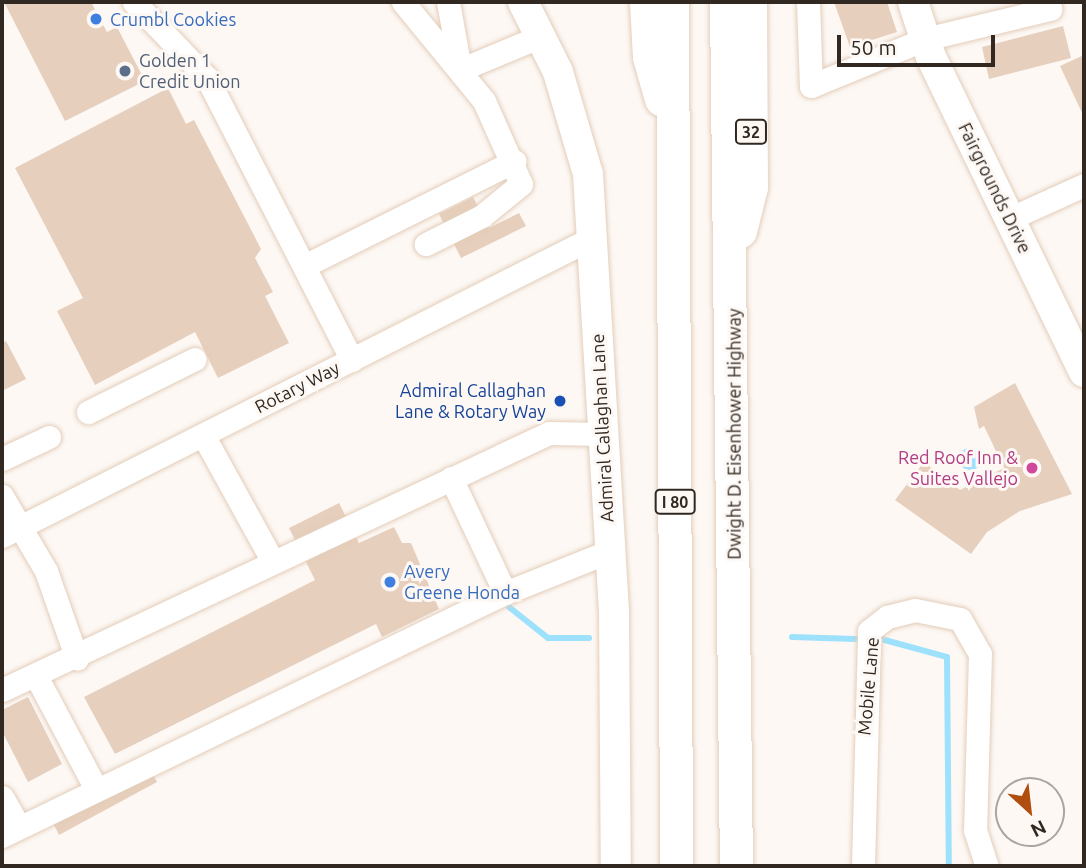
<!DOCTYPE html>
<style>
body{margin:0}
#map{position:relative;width:1086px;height:868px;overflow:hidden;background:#fdf8f4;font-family:Ubuntu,sans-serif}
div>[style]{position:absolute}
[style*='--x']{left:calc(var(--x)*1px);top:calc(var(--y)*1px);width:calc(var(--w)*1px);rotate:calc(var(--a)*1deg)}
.water>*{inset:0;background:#9ee1fc}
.round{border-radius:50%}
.stream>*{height:6px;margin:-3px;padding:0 3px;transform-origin:3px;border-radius:3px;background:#9ee1fc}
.building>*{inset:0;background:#e6cfbc}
.roads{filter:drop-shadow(0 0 2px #e3cdb9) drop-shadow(0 0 2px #e3cdb9)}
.minor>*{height:23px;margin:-11.5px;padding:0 11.5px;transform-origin:11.5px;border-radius:11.5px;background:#fff}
.major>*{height:30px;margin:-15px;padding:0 15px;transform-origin:15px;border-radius:15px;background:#fff}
.highway>*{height:33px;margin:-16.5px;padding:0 16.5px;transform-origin:16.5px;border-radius:16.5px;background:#fff}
.dots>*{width:19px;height:19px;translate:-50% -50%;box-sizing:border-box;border:4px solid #fdf8f4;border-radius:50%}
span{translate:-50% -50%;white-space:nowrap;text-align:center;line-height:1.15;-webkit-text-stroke:6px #fdf8f4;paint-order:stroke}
.shield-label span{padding:2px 5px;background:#fdf8f4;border:2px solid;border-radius:5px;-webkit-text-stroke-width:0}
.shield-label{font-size:16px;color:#312821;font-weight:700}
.shop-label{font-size:18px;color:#366cbe}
.left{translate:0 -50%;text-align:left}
.service-label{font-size:18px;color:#4e5e75}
.street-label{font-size:18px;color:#312821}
.transit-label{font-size:18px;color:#164399}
.right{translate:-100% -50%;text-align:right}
.hotel-label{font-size:18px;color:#b23c85}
.frame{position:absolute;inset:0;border:4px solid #312821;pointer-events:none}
.north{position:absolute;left:995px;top:777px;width:70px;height:70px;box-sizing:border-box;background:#fdf8f4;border:2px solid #aba5a0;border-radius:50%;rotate:153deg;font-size:19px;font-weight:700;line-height:28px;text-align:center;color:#312821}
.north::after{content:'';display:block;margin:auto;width:24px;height:32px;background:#b04e0f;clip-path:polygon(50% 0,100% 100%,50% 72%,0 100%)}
.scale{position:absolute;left:837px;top:35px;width:158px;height:32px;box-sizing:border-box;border:4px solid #312821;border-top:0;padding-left:9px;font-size:21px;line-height:24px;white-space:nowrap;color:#312821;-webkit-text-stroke:5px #fdf8f4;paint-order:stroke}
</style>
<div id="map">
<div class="water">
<div class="round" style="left:959px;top:448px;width:22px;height:22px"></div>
</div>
<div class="stream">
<div style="--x:509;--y:607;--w:50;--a:38.5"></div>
<div style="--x:548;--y:638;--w:41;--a:0"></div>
<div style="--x:792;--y:637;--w:63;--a:1.8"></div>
<div style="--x:881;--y:639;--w:68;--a:15.3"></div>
<div style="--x:947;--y:657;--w:209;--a:89.5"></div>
</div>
<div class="building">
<div style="clip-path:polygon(4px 2px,91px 2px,107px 32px,117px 27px,145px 81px,65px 121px)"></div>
<div style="clip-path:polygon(834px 2px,887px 2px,897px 32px,850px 47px)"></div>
<div style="clip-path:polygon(1063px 26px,1071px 58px,989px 79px,982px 47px)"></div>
<div style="clip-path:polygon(1084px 55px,1084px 117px,1060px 66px)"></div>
<div style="clip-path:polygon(168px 88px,186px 124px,194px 120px,261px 249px,255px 258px,273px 292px,265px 296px,289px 343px,218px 378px,195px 332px,95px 385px,57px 311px,83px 298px,15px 168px)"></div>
<div style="clip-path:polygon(473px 197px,489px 228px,519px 213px,526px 226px,461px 258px,439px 214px)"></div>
<div style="clip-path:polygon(6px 341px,26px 379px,2px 391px,2px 343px)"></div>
<div style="clip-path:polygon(1015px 383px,1072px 494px,1020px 511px,987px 532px,971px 554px,895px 500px,924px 462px,960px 490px,1004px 468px,984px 426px,979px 429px,974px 407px)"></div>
<div style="clip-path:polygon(339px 503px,359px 543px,394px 527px,402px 543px,411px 543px,439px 609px,382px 637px,376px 624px,115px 754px,84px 697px,315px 580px,289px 528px)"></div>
<div style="clip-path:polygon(28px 697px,62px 764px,28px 782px,2px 731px,2px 710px)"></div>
<div style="clip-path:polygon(148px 765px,157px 782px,59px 835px,48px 813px)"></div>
</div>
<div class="roads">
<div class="minor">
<div style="--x:134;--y:2;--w:105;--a:46.2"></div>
<div style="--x:207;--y:78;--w:317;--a:62.8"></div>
<div style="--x:403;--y:2;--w:128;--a:50.7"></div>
<div style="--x:484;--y:101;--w:91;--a:66"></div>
<div style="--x:521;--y:184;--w:50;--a:140.6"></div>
<div style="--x:482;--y:216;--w:63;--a:153.4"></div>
<div style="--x:448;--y:2;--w:62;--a:79.8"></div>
<div style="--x:808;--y:2;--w:84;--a:88"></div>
<div style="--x:811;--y:86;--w:123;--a:-22.4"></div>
<div style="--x:925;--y:39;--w:129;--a:-13.5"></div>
<div style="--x:462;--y:69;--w:86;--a:-22.7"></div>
<div style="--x:1011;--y:218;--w:80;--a:-24.3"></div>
<div style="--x:306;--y:265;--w:233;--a:-26.5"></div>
<div style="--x:88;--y:412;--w:119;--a:-26.4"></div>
<div style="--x:203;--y:435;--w:145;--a:61.1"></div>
<div style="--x:2;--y:459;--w:52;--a:-25.1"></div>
<div style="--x:451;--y:478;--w:127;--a:64.8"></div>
<div style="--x:505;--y:593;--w:113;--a:-21.8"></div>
<div style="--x:2;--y:496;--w:87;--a:59.6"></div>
<div style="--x:46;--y:571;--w:93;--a:70.6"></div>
<div style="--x:2;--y:536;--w:661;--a:-26.8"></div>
<div style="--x:36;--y:676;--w:128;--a:62"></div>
<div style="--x:2;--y:690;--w:604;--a:-25.17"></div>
<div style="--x:549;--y:433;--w:52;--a:1.1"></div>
<div style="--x:2;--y:797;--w:34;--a:60"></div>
<div style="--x:2;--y:836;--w:559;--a:-25.79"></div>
<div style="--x:863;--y:866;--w:235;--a:-88.5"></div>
<div style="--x:869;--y:631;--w:23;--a:-38"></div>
<div style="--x:887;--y:617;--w:29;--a:-14"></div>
<div style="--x:915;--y:610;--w:46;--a:11.3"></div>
<div style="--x:960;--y:619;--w:40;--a:60.3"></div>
<div style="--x:980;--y:654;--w:176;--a:91.6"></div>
<div style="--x:975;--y:830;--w:38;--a:72"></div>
</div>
<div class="major">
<div style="--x:523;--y:2;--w:78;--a:63.4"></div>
<div style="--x:558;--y:72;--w:106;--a:73.6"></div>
<div style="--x:588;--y:174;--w:438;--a:86.6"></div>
<div style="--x:614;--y:611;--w:255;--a:89.6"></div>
<div style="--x:913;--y:2;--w:58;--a:71.9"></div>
<div style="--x:931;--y:57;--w:350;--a:64.1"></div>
</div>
<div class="highway">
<div style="--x:646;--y:2;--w:55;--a:86.9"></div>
<div style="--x:649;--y:57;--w:44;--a:74.1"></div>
<div style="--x:672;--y:2;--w:864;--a:89.73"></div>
<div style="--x:726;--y:2;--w:864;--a:89.34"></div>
<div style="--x:740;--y:231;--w:45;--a:-76"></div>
<div style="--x:751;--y:187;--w:185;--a:-90.3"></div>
</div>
</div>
<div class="dots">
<div style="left:96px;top:19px;background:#3f7fe0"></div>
<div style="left:125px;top:71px;background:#5c6f8a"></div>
<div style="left:560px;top:401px;background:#1a4fb4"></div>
<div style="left:1032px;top:468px;background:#d1479c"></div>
<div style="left:390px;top:582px;background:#3f7fe0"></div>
</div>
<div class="shield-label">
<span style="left:751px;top:132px">32</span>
<span style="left:675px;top:502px">I 80</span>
</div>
<div class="shop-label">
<span class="left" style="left:110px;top:19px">Crumbl Cookies</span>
<span class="left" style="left:404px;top:582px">Avery<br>Greene Honda</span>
</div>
<div class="service-label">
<span class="left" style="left:139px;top:71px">Golden 1<br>Credit Union</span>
</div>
<div class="street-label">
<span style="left:995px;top:188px;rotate:64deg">Fairgrounds Drive</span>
<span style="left:297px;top:387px;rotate:-27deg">Rotary Way</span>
<span style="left:602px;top:428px;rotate:-93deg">Admiral Callaghan Lane</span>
<span style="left:734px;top:434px;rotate:-90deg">Dwight D. Eisenhower Highway</span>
<span style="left:868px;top:686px;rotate:-85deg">Mobile Lane</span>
</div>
<div class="transit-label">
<span class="right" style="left:546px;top:401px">Admiral Callaghan<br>Lane &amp; Rotary Way</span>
</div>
<div class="hotel-label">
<span class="right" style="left:1018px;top:468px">Red Roof Inn &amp;<br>Suites Vallejo</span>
</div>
<div class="frame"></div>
<div class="north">N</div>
<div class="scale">50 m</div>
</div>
